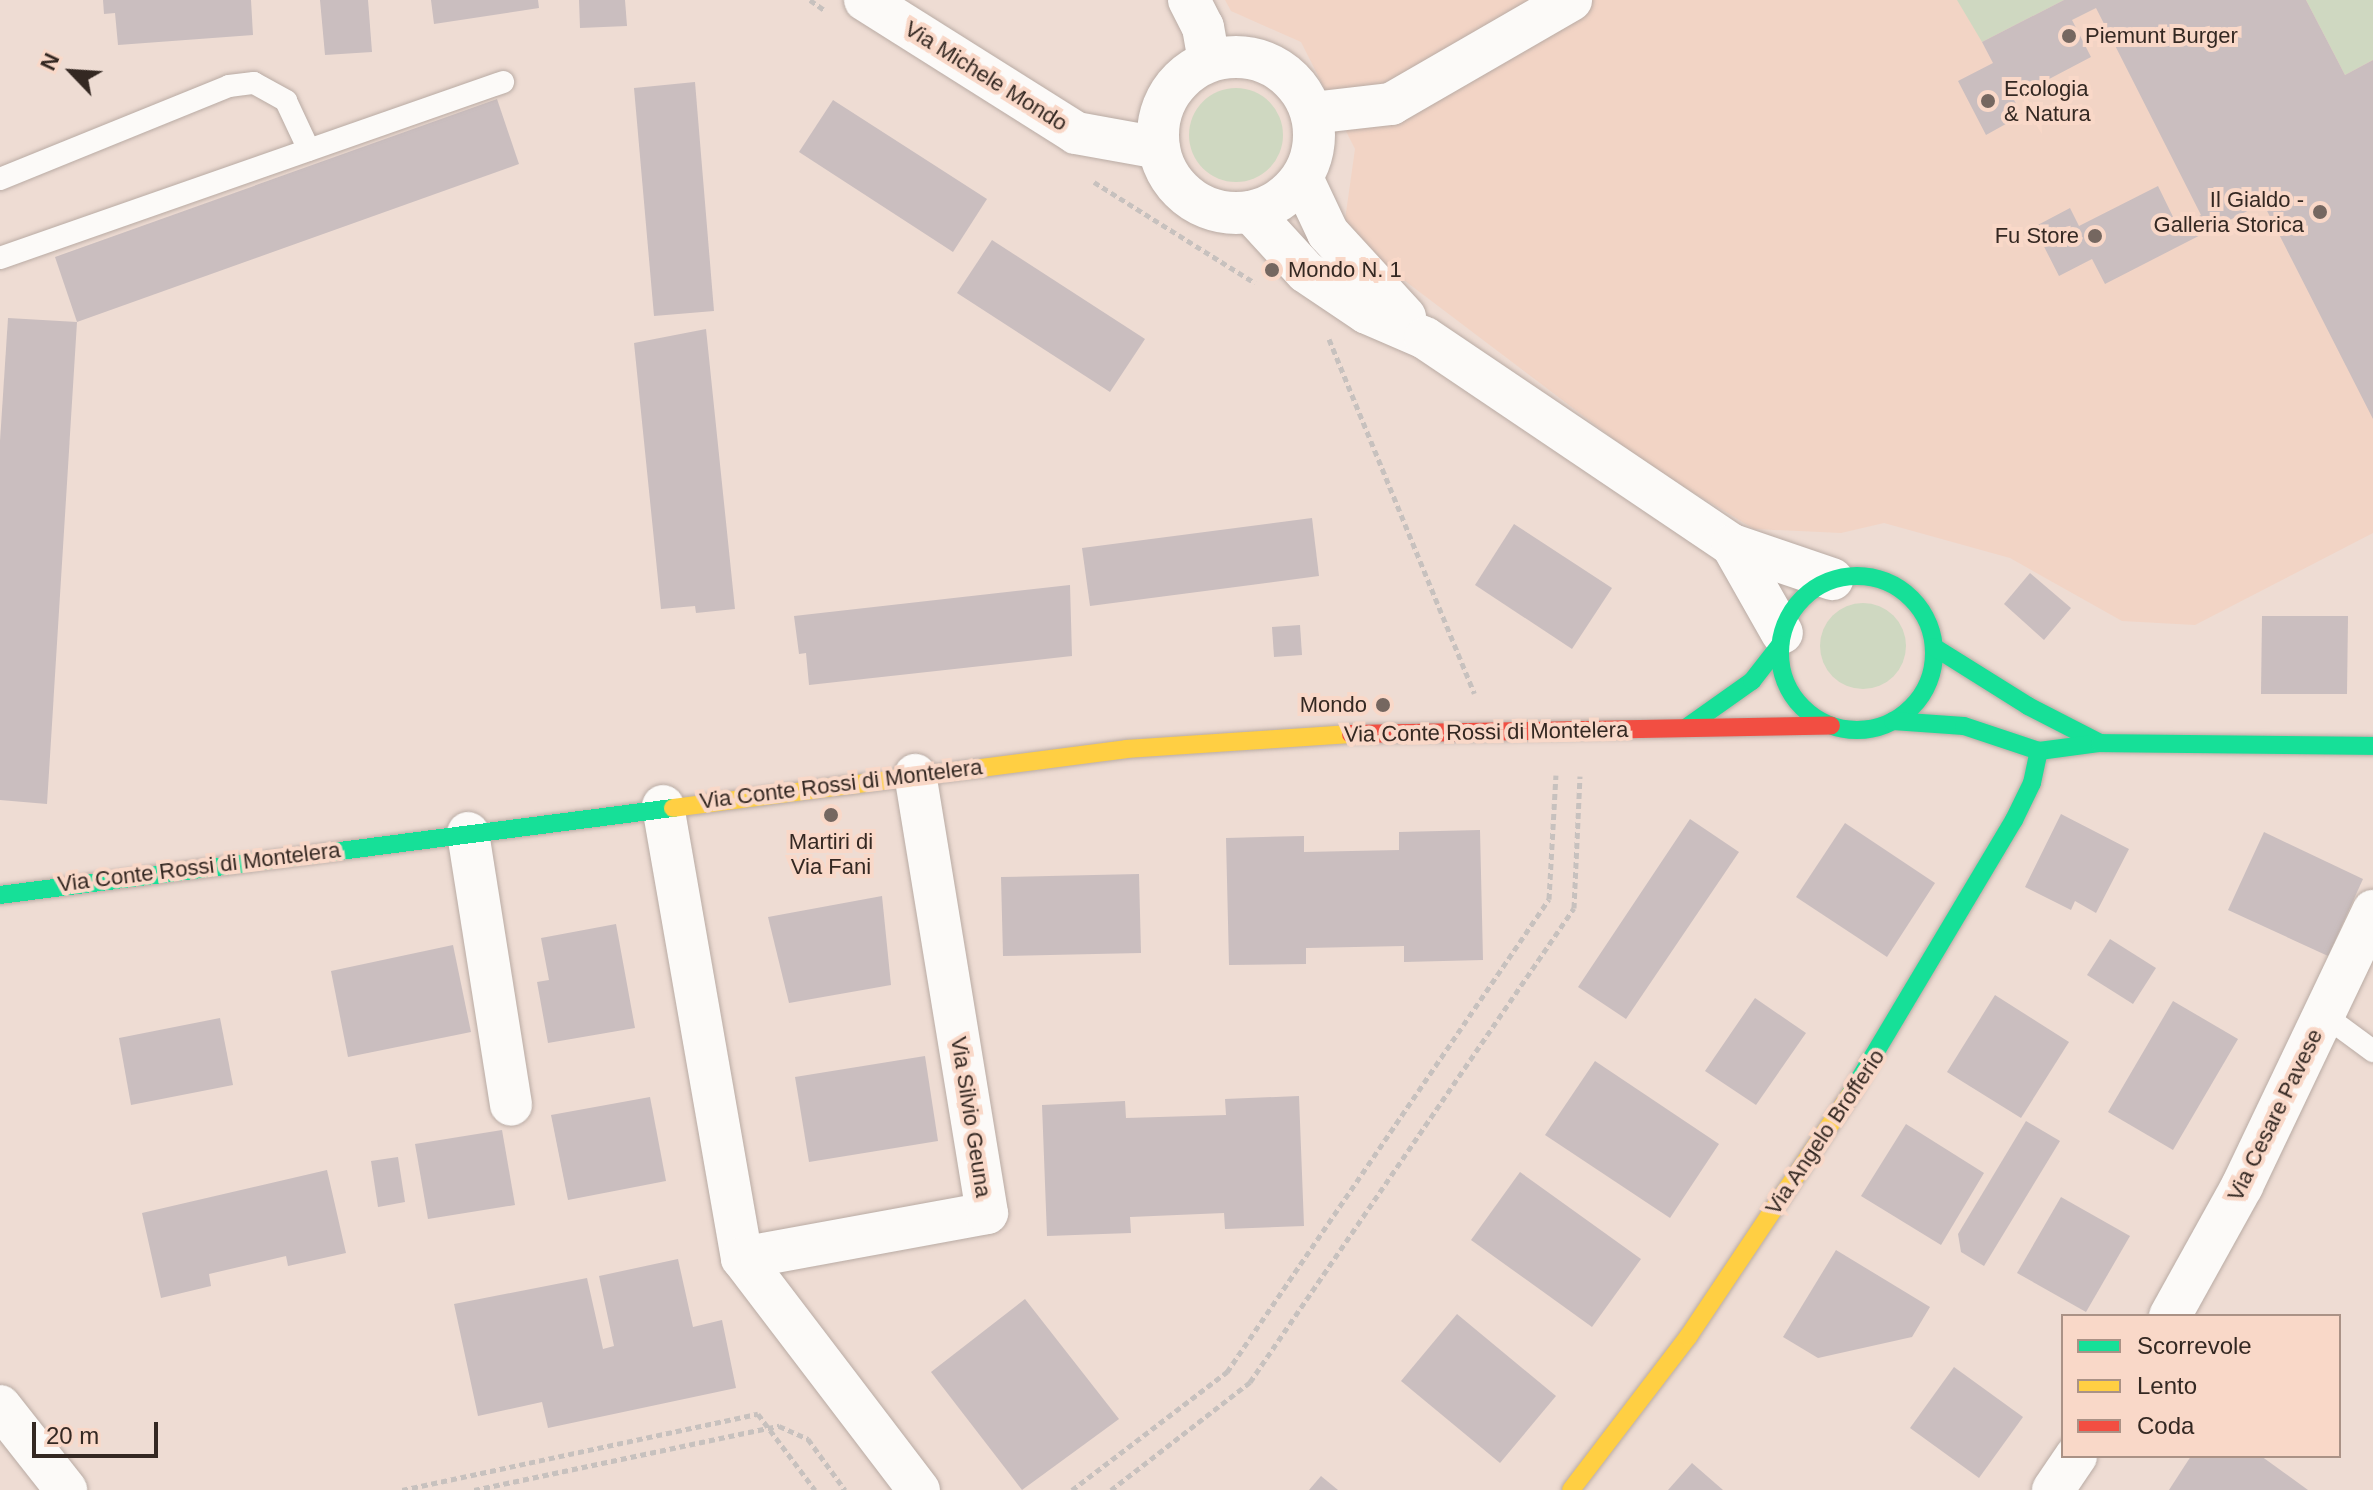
<!DOCTYPE html>
<style>
body{margin:0}
#map{position:relative;width:2373px;height:1490px;overflow:hidden;background:#eedcd3;font-family:Arial,sans-serif}
div>[style]{position:absolute}
[style*='--x']{left:calc(var(--x)*1px);top:calc(var(--y)*1px);width:calc(var(--w)*1px);rotate:calc(var(--a)*1deg)}
.built>*{inset:0;background:#f2d4c5}
.green>*{inset:0;background:#cfd8c1}
.round{border-radius:50%}
.building>*{inset:0;background:#cabebf}
.path>*{height:5px;margin-top:-2.5px;transform-origin:0;background:repeating-linear-gradient(90deg,#c7c1be 0 6px,transparent 0 10px)}
.roads{filter:drop-shadow(0 0 2px #b9aba4) drop-shadow(0 0 2px #b9aba4)}
.lane>*{height:22px;margin:-11px;padding:0 11px;transform-origin:11px;border-radius:11px;background:#fcfaf8}
.street>*{height:42px;margin:-21px;padding:0 21px;transform-origin:21px;border-radius:21px;background:#fcfaf8}
.street>.ring{margin:-21px;padding:0;box-sizing:content-box;background:none;border:42px solid #fcfaf8;border-radius:50%}
.fast>*{height:18px;margin:-9px;padding:0 9px;transform-origin:9px;border-radius:9px;background:#16e098}
.fast>.ring{margin:-9px;padding:0;box-sizing:content-box;background:none;border:18px solid #16e098;border-radius:50%}
.slow>*{height:18px;margin:-9px;padding:0 9px;transform-origin:9px;border-radius:9px;background:#ffcf43}
.jam>*{height:18px;margin:-9px;padding:0 9px;transform-origin:9px;border-radius:9px;background:#f24e42}
.dots>*{width:22px;height:22px;translate:-50% -50%;box-sizing:border-box;border:4px solid #f9d8c8;border-radius:50%}
span{translate:-50% -50%;white-space:nowrap;text-align:center;line-height:1.15;-webkit-text-stroke:8px #f9d8c8;paint-order:stroke}
.poi-label{font-size:22px;color:#342822}
.left{translate:0 -50%;text-align:left}
.right{translate:-100% -50%;text-align:right}
.street-label{font-size:22px;color:#342822}
.legend{position:absolute;left:2061px;top:1314px;width:280px;height:144px;box-sizing:border-box;background:#f9d8c8;border:2px solid #aa9286;margin:0;padding:10px 14px;list-style:none;font-size:24px;color:#342822}
.legend li{display:flex;align-items:center;gap:16px;height:40px}
.legend b{width:40px;border:2px solid #aa9286}
.north{position:absolute;left:32px;top:32px;width:80px;height:80px;-webkit-text-stroke:6px #f9d8c8;paint-order:stroke;rotate:295deg;font-size:22px;font-weight:700;line-height:32px;text-align:center;color:#342822}
.north::after{content:'';display:block;margin:auto;width:28px;height:36px;background:#342822;clip-path:polygon(50% 0,100% 100%,50% 72%,0 100%)}
.scale{position:absolute;left:32px;top:1422px;width:126px;height:36px;box-sizing:border-box;border:4px solid #342822;border-top:0;padding-left:10px;font-size:24px;line-height:28px;white-space:nowrap;color:#342822;-webkit-text-stroke:6px #f9d8c8;paint-order:stroke}
</style>
<div id="map">
<div class="built">
<div style="clip-path:polygon(1225px 0,2373px 0,2373px 533px,2195px 625px,2122px 621px,2010px 558px,1884px 523px,1841px 533px,1754px 529px,1648px 465px,1343px 234px,1355px 149px,1301px 42px,1231px 11px)"></div>
</div>
<div class="green">
<div style="clip-path:polygon(1957px 0,2064px 0,1982px 42px)"></div>
<div style="clip-path:polygon(2306px 0,2373px 0,2373px 60px,2345px 75px)"></div>
<div class="round" style="left:1189px;top:88px;width:94px;height:94px"></div>
<div class="round" style="left:1820px;top:603px;width:86px;height:86px"></div>
</div>
<div class="building">
<div style="clip-path:polygon(103px 0,251px 0,253px 35px,118px 45px,115px 13px,104px 14px)"></div>
<div style="clip-path:polygon(320px 0,368px 0,372px 52px,325px 55px)"></div>
<div style="clip-path:polygon(431px 0,538px 0,539px 8px,434px 24px)"></div>
<div style="clip-path:polygon(579px 0,625px 0,627px 26px,580px 28px)"></div>
<div style="clip-path:polygon(2064px 0,2306px 0,2345px 75px,2373px 60px,2373px 419px,2263px 203px,2105px 284px,2092px 259px,2059px 276px,2034px 227px,2070px 208px,2079px 226px,2158px 186px,2178px 227px,2201px 215px,2096px 8px,2072px 20px,2091px 57px,2013px 98px,2022px 115px,1986px 135px,1958px 81px,1993px 63px,1982px 42px)"></div>
<div style="clip-path:polygon(695px 82px,714px 311px,654px 316px,634px 88px)"></div>
<div style="clip-path:polygon(497px 99px,519px 164px,77px 322px,55px 257px)"></div>
<div style="clip-path:polygon(833px 100px,987px 199px,953px 252px,799px 152px)"></div>
<div style="clip-path:polygon(992px 240px,1145px 339px,1110px 392px,957px 293px)"></div>
<div style="clip-path:polygon(8px 318px,77px 322px,47px 804px,0 800px,0 441px)"></div>
<div style="clip-path:polygon(706px 329px,735px 609px,696px 613px,695px 606px,661px 609px,634px 343px)"></div>
<div style="clip-path:polygon(1312px 518px,1319px 576px,1090px 606px,1082px 548px)"></div>
<div style="clip-path:polygon(1514px 524px,1612px 588px,1572px 649px,1475px 585px)"></div>
<div style="clip-path:polygon(2030px 573px,2071px 608px,2044px 640px,2004px 604px)"></div>
<div style="clip-path:polygon(1070px 585px,1072px 656px,809px 685px,806px 653px,799px 654px,794px 616px)"></div>
<div style="clip-path:polygon(2262px 616px,2348px 616px,2347px 694px,2261px 694px)"></div>
<div style="clip-path:polygon(1300px 625px,1302px 655px,1274px 657px,1272px 627px)"></div>
<div style="clip-path:polygon(2061px 814px,2129px 849px,2096px 913px,2075px 901px,2071px 910px,2025px 887px)"></div>
<div style="clip-path:polygon(1690px 819px,1739px 852px,1626px 1019px,1578px 987px)"></div>
<div style="clip-path:polygon(1845px 823px,1935px 883px,1887px 957px,1796px 897px)"></div>
<div style="clip-path:polygon(1480px 830px,1483px 960px,1404px 962px,1404px 946px,1306px 948px,1306px 964px,1229px 965px,1226px 838px,1304px 836px,1304px 852px,1399px 850px,1399px 832px)"></div>
<div style="clip-path:polygon(2264px 832px,2363px 879px,2328px 956px,2228px 910px)"></div>
<div style="clip-path:polygon(1139px 874px,1141px 953px,1003px 956px,1001px 877px)"></div>
<div style="clip-path:polygon(882px 896px,891px 985px,789px 1003px,768px 917px)"></div>
<div style="clip-path:polygon(616px 924px,635px 1028px,548px 1043px,537px 982px,549px 980px,541px 938px)"></div>
<div style="clip-path:polygon(2110px 939px,2156px 968px,2133px 1004px,2087px 975px)"></div>
<div style="clip-path:polygon(453px 945px,471px 1032px,348px 1057px,331px 971px)"></div>
<div style="clip-path:polygon(1995px 995px,2069px 1042px,2021px 1118px,1947px 1072px)"></div>
<div style="clip-path:polygon(1755px 998px,1806px 1033px,1756px 1105px,1705px 1071px)"></div>
<div style="clip-path:polygon(2173px 1001px,2238px 1039px,2173px 1150px,2108px 1112px)"></div>
<div style="clip-path:polygon(220px 1018px,233px 1085px,131px 1105px,119px 1038px)"></div>
<div style="clip-path:polygon(925px 1056px,938px 1141px,809px 1162px,795px 1077px)"></div>
<div style="clip-path:polygon(1595px 1061px,1719px 1144px,1670px 1218px,1545px 1135px)"></div>
<div style="clip-path:polygon(1299px 1096px,1304px 1226px,1225px 1229px,1224px 1213px,1130px 1217px,1131px 1233px,1047px 1236px,1042px 1105px,1125px 1101px,1126px 1118px,1226px 1115px,1225px 1099px)"></div>
<div style="clip-path:polygon(650px 1097px,666px 1181px,568px 1200px,551px 1115px)"></div>
<div style="clip-path:polygon(2026px 1121px,2060px 1141px,1984px 1266px,1961px 1252px,1958px 1234px)"></div>
<div style="clip-path:polygon(1906px 1124px,1984px 1173px,1941px 1245px,1861px 1196px)"></div>
<div style="clip-path:polygon(502px 1130px,515px 1205px,428px 1219px,415px 1144px)"></div>
<div style="clip-path:polygon(398px 1157px,405px 1202px,378px 1207px,371px 1161px)"></div>
<div style="clip-path:polygon(327px 1170px,346px 1253px,288px 1266px,286px 1256px,209px 1274px,211px 1286px,161px 1298px,142px 1213px)"></div>
<div style="clip-path:polygon(1520px 1172px,1641px 1259px,1592px 1327px,1471px 1240px)"></div>
<div style="clip-path:polygon(2061px 1197px,2130px 1236px,2086px 1312px,2017px 1273px)"></div>
<div style="clip-path:polygon(1836px 1250px,1930px 1307px,1912px 1337px,1818px 1358px,1783px 1337px)"></div>
<div style="clip-path:polygon(678px 1259px,693px 1327px,722px 1320px,736px 1388px,548px 1428px,542px 1402px,478px 1416px,454px 1304px,587px 1278px,603px 1349px,614px 1346px,599px 1276px)"></div>
<div style="clip-path:polygon(1025px 1299px,1119px 1419px,1022px 1490px,931px 1372px)"></div>
<div style="clip-path:polygon(1457px 1314px,1556px 1396px,1500px 1463px,1401px 1381px)"></div>
<div style="clip-path:polygon(1954px 1367px,2023px 1417px,1979px 1478px,1910px 1428px)"></div>
<div style="clip-path:polygon(2191px 1456px,2261px 1456px,2308px 1490px,2169px 1490px)"></div>
<div style="clip-path:polygon(1692px 1463px,1723px 1490px,1668px 1490px)"></div>
<div style="clip-path:polygon(1321px 1476px,1338px 1490px,1309px 1490px)"></div>
</div>
<div class="path">
<div style="--x:810;--y:0;--w:19;--a:35"></div>
<div style="--x:1094;--y:182;--w:190;--a:32.1"></div>
<div style="--x:1329;--y:339;--w:383;--a:67.7"></div>
<div style="--x:402;--y:1490;--w:364;--a:-12.1"></div>
<div style="--x:758;--y:1414;--w:95;--a:53.1"></div>
<div style="--x:474;--y:1490;--w:312;--a:-11.9"></div>
<div style="--x:779;--y:1426;--w:32;--a:24"></div>
<div style="--x:808;--y:1439;--w:63;--a:54"></div>
<div style="--x:1072;--y:1490;--w:195;--a:-37.3"></div>
<div style="--x:1227;--y:1372;--w:572;--a:-55.75"></div>
<div style="--x:1549;--y:899;--w:124;--a:-86.8"></div>
<div style="--x:1111;--y:1490;--w:176;--a:-37.8"></div>
<div style="--x:1250;--y:1382;--w:574;--a:-55.65"></div>
<div style="--x:1574;--y:908;--w:132;--a:-87.4"></div>
</div>
<div class="roads">
<div class="lane">
<div style="--x:0;--y:179;--w:247;--a:-22.1"></div>
<div style="--x:229;--y:86;--w:25;--a:-7"></div>
<div style="--x:254;--y:83;--w:37;--a:29"></div>
<div style="--x:286;--y:101;--w:54;--a:64.9"></div>
<div style="--x:0;--y:258;--w:533;--a:-19.28"></div>
<div style="--x:2324;--y:1015;--w:61;--a:36.3"></div>
</div>
<div class="street">
<div style="--x:865;--y:0;--w:249;--a:32.2"></div>
<div style="--x:1076;--y:133;--w:84;--a:10.2"></div>
<div style="--x:1189;--y:0;--w:30;--a:63"></div>
<div style="--x:1203;--y:27;--w:34;--a:80"></div>
<div class="ring" style="left:1158px;top:57px;width:114px;height:114px"></div>
<div style="--x:1312;--y:113;--w:80;--a:-6.5"></div>
<div style="--x:1391;--y:104;--w:208;--a:-30"></div>
<div style="--x:1302;--y:178;--w:61;--a:64.7"></div>
<div style="--x:1328;--y:233;--w:114;--a:47.5"></div>
<div style="--x:1251;--y:212;--w:81;--a:47.5"></div>
<div style="--x:1306;--y:272;--w:73;--a:33.9"></div>
<div style="--x:1367;--y:313;--w:63;--a:23.3"></div>
<div style="--x:1425;--y:338;--w:370;--a:34"></div>
<div style="--x:1732;--y:545;--w:106;--a:18.8"></div>
<div style="--x:1732;--y:545;--w:101;--a:60.4"></div>
<div style="--x:663;--y:806;--w:459;--a:80.1"></div>
<div style="--x:742;--y:1258;--w:292;--a:52.7"></div>
<div style="--x:468;--y:833;--w:275;--a:81"></div>
<div style="--x:742;--y:1258;--w:249;--a:-10.4"></div>
<div style="--x:987;--y:1213;--w:444;--a:-99.3"></div>
<div style="--x:2170;--y:1316;--w:149;--a:-61"></div>
<div style="--x:2242;--y:1186;--w:305;--a:-64.5"></div>
<div style="--x:0;--y:1406;--w:107;--a:51.8"></div>
<div style="--x:2053;--y:1490;--w:41;--a:-55.9"></div>
</div>
<div class="fast">
<div class="ring" style="left:1780px;top:576px;width:136px;height:136px"></div>
<div style="--x:1934;--y:647;--w:111;--a:32.1"></div>
<div style="--x:2028;--y:706;--w:81;--a:27.2"></div>
<div style="--x:1893;--y:721;--w:71;--a:4"></div>
<div style="--x:1964;--y:726;--w:79;--a:18.4"></div>
<div style="--x:2039;--y:751;--w:62;--a:-7.5"></div>
<div style="--x:2100;--y:743;--w:273;--a:0.6"></div>
<div style="--x:1687;--y:727;--w:80;--a:-35.3"></div>
<div style="--x:1752;--y:681;--w:46;--a:-52.1"></div>
<div style="--x:0;--y:895;--w:679;--a:-7.37"></div>
<div style="--x:1850;--y:1095;--w:320;--a:-59.2"></div>
<div style="--x:2014;--y:820;--w:41;--a:-64.1"></div>
<div style="--x:2032;--y:783;--w:33;--a:-78"></div>
</div>
<div class="slow">
<div style="--x:673;--y:808;--w:457;--a:-7.4"></div>
<div style="--x:1126;--y:749;--w:225;--a:-3.8"></div>
<div style="--x:1571;--y:1490;--w:193;--a:-52.6"></div>
<div style="--x:1688;--y:1337;--w:291;--a:-56.2"></div>
</div>
<div class="jam">
<div style="--x:1351;--y:734;--w:480;--a:-1"></div>
</div>
</div>
<div class="dots">
<div style="left:2069px;top:36px;background:#756760"></div>
<div style="left:1988px;top:101px;background:#756760"></div>
<div style="left:2320px;top:212px;background:#756760"></div>
<div style="left:2095px;top:236px;background:#756760"></div>
<div style="left:1272px;top:270px;background:#756760"></div>
<div style="left:1383px;top:705px;background:#756760"></div>
<div style="left:831px;top:815px;background:#756760"></div>
</div>
<div class="poi-label">
<span class="left" style="left:2085px;top:36px">Piemunt Burger</span>
<span class="left" style="left:2004px;top:101px">Ecologia<br>&amp; Natura</span>
<span class="right" style="left:2304px;top:212px">Il Gialdo -<br>Galleria Storica</span>
<span class="right" style="left:2079px;top:236px">Fu Store</span>
<span class="left" style="left:1288px;top:270px">Mondo N. 1</span>
<span class="right" style="left:1367px;top:705px">Mondo</span>
<span style="left:831px;top:854px">Martiri di<br>Via Fani</span>
</div>
<div class="street-label">
<span style="left:986px;top:76px;rotate:32deg">Via Michele Mondo</span>
<span style="left:1486px;top:732px;rotate:-1deg">Via Conte Rossi di Montelera</span>
<span style="left:841px;top:784px;rotate:-7deg">Via Conte Rossi di Montelera</span>
<span style="left:199px;top:867px;rotate:-7deg">Via Conte Rossi di Montelera</span>
<span style="left:2275px;top:1115px;rotate:-64deg">Via Cesare Pavese</span>
<span style="left:971px;top:1117px;rotate:81deg">Via Silvio Geuna</span>
<span style="left:1825px;top:1132px;rotate:-56deg">Via Angelo Brofferio</span>
</div>
<ul class="legend">
<li><b style="height:10px;background:#16e098"></b>Scorrevole</li>
<li><b style="height:10px;background:#ffcf43"></b>Lento</li>
<li><b style="height:10px;background:#f24e42"></b>Coda</li>
</ul>
<div class="north">N</div>
<div class="scale">20 m</div>
</div>
